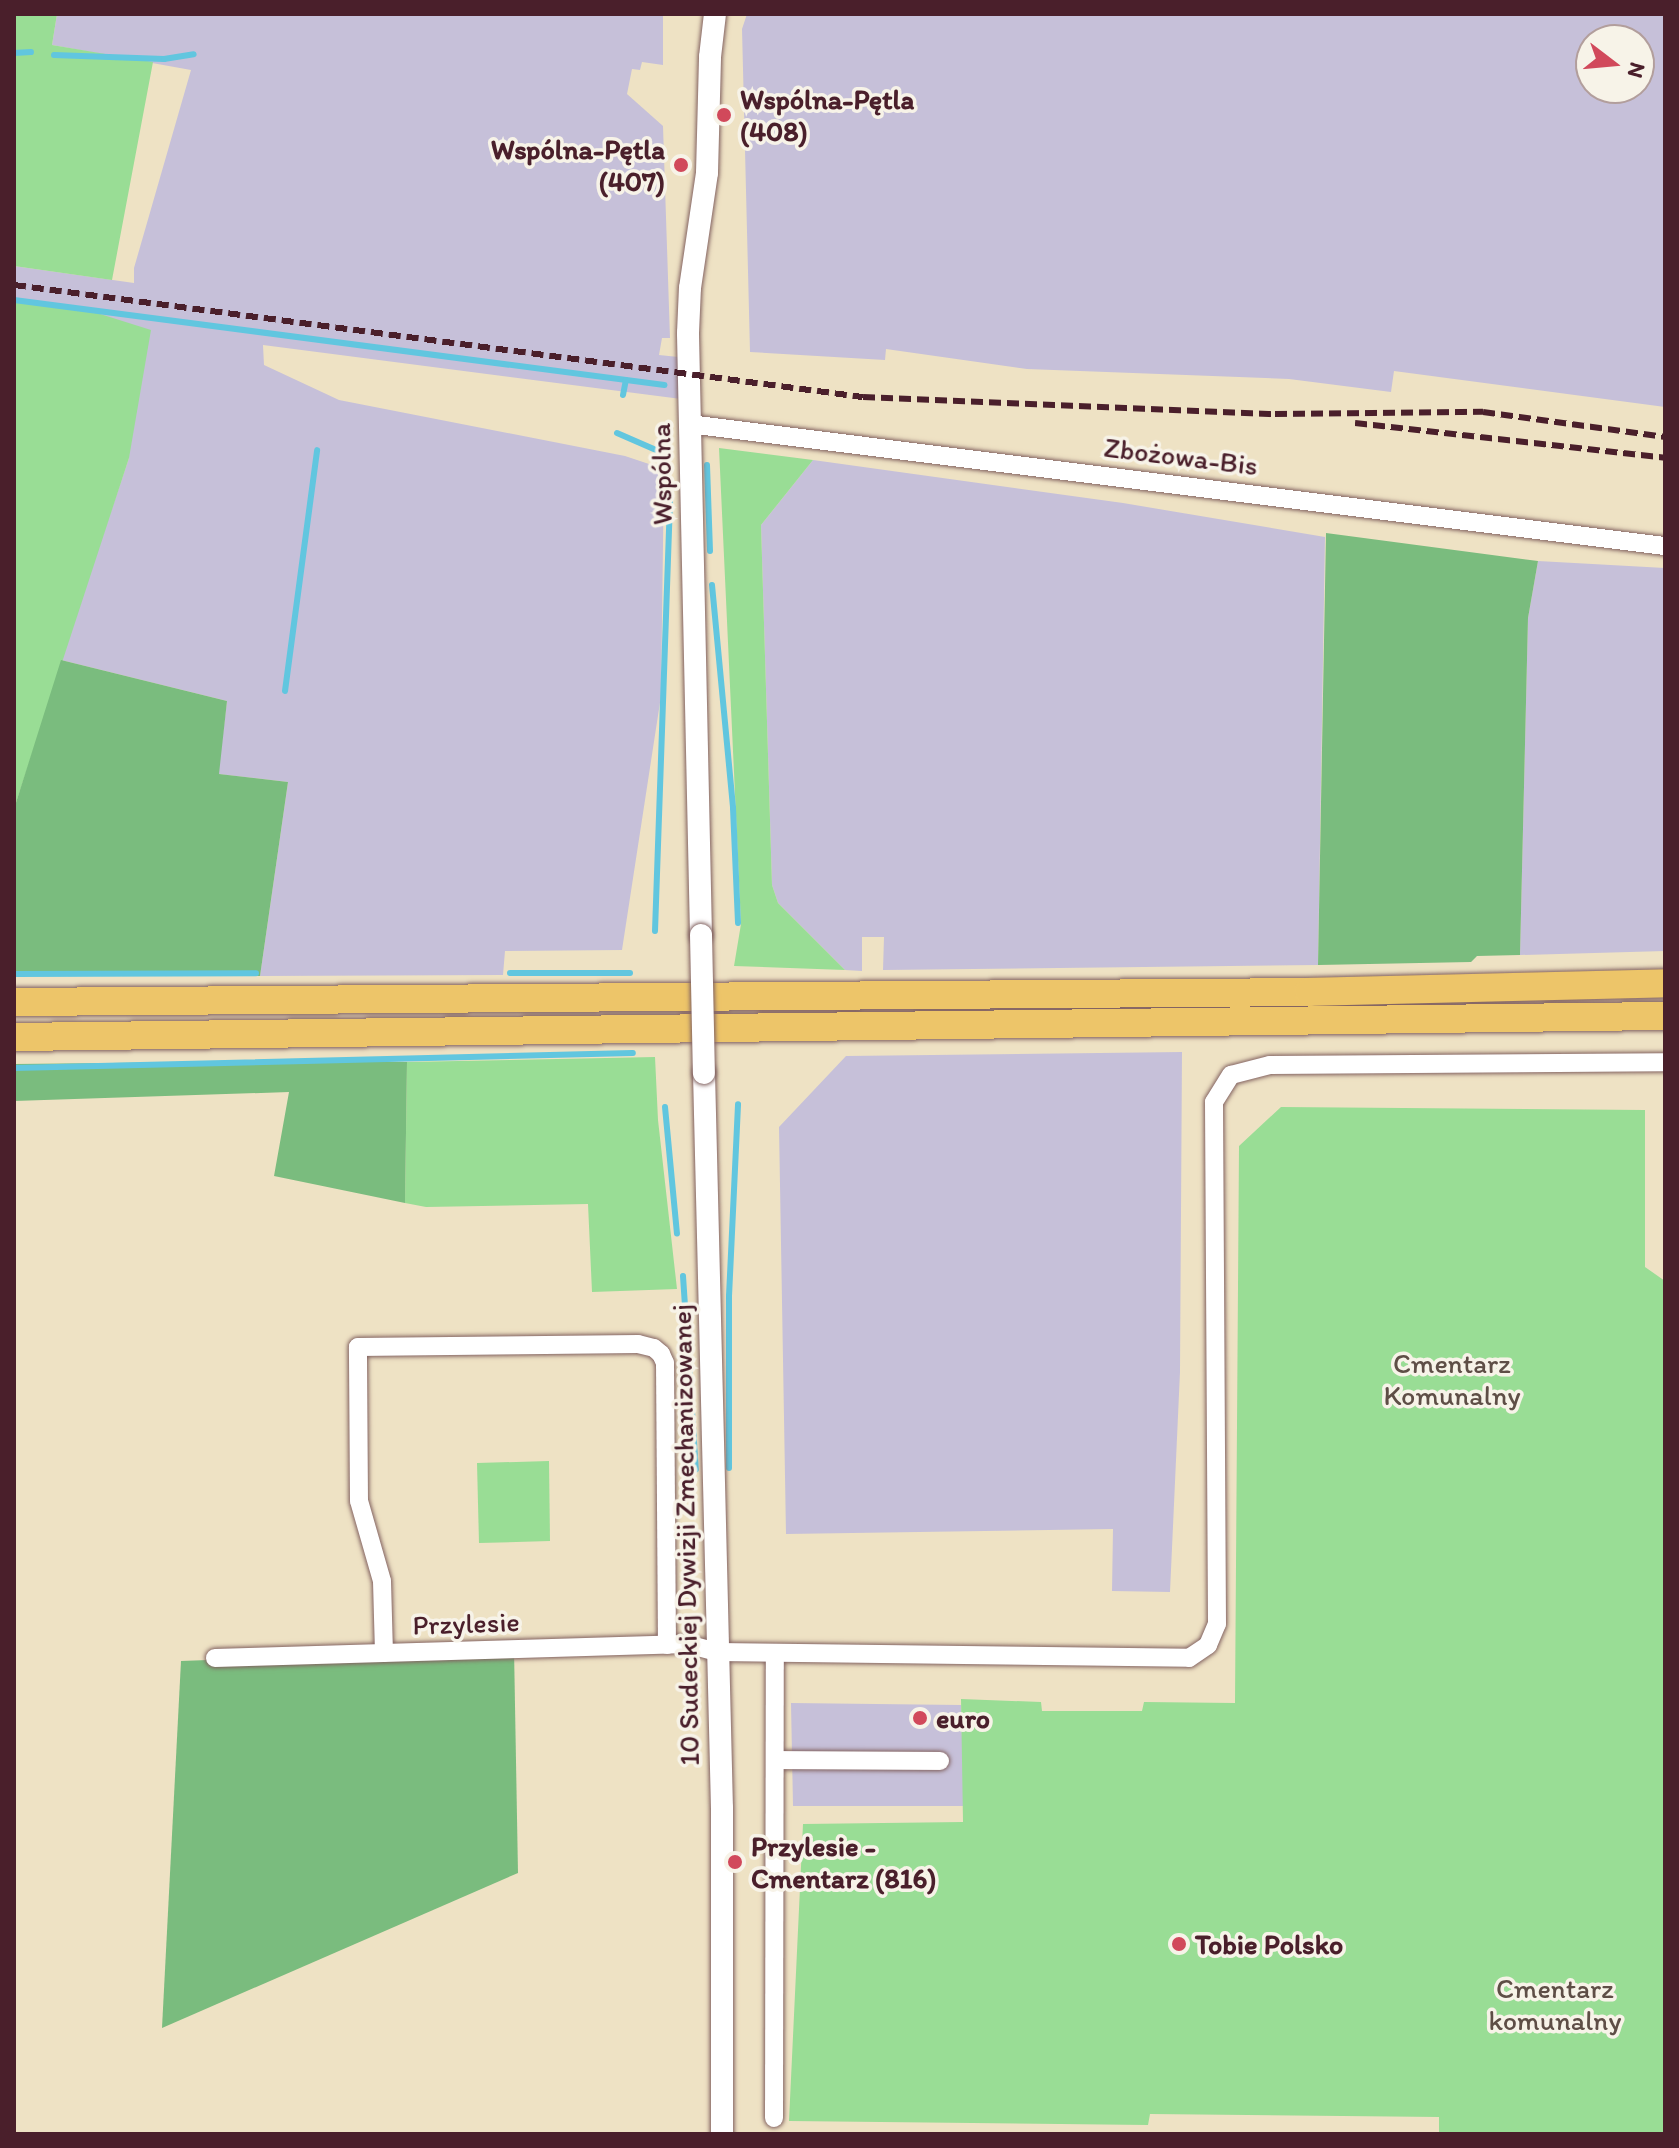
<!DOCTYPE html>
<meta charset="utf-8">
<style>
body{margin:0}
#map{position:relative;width:1679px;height:2148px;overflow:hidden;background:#eee2c4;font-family:Itim,sans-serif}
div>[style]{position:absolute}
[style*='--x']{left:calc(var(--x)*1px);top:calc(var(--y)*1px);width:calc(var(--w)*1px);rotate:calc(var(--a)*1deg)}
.industrial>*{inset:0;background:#c6c0d9}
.green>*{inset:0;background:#99dd95}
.forest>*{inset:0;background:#7abc7e}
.stream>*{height:6px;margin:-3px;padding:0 3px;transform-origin:3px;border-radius:3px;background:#61c6df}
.roads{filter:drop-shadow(0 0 2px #836361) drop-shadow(0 0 2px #836361)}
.minor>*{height:18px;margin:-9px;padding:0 9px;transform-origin:9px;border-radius:9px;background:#fff}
.tertiary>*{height:22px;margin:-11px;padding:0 11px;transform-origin:11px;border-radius:11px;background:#fff}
.primary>*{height:28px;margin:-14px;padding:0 14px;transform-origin:14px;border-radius:14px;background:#edc569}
.rail>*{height:6px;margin-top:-3px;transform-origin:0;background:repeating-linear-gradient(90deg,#4a1f2b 0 12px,transparent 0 18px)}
.bridges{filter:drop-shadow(0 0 2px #836361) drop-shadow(0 0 2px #836361)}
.tertiary-bridge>*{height:22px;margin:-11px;padding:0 11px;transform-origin:11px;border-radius:11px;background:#fff}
.dots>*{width:22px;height:22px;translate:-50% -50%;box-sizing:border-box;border:4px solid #f7f3e8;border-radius:50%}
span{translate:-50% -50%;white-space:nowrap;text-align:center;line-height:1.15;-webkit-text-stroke:7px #f7f3e8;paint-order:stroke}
.poi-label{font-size:28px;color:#4a1f2b;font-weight:700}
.left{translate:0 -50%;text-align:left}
.right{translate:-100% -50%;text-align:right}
.street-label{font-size:28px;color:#4a1f2b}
.park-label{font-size:28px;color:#5e4e46}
.frame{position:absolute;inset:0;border:16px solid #4a1f2b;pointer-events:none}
.north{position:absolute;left:1575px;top:24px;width:80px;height:80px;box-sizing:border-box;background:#f7f3e8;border:2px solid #b29e9c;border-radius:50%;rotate:106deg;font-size:22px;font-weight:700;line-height:32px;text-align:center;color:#4a1f2b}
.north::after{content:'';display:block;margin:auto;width:28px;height:36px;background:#d1495b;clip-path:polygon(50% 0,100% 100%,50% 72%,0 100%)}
</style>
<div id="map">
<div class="industrial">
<div style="clip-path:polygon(57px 14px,663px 14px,663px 65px,642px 62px,640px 70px,632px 69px,627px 94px,663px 126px,670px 338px,662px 338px,659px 355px,688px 358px,689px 400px,263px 345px,264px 365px,339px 400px,625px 456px,664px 469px,661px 696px,622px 950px,505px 951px,503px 975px,260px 976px,288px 782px,218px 774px,227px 701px,61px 660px,129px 458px,78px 307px,14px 300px,14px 266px,134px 283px,134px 268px,191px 70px,52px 45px)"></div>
<div style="clip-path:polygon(evenodd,747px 14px,1665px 14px,1665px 407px,1394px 371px,1391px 392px,1289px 379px,1027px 369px,886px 349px,885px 360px,750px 352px,742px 29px,747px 14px,1639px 40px,1639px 88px,1591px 88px,1591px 40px,1639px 40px)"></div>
<div style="clip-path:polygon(813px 460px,1123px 503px,1325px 537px,1318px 965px,883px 970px,884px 937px,862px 937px,862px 971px,845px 970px,778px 903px,772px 885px,761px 525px)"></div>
<div style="clip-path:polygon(1538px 561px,1665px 568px,1665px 951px,1520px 955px,1528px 618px)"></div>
<div style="clip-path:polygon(1182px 1052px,1180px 1372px,1170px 1592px,1112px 1591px,1113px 1529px,786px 1534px,779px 1127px,846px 1056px)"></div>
<div style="clip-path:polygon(791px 1703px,961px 1705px,964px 1806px,793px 1806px)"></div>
</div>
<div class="green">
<div style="clip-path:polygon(14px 14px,57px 14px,52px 45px,153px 62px,112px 280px,14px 266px)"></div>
<div style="clip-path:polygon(14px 300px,78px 307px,151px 330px,129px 458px,14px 809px)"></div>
<div style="clip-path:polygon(719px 448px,813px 460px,761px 525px,772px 885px,778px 903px,845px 970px,734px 966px,741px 924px)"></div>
<div style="clip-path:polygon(655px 1057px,658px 1120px,677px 1289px,592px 1292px,588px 1204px,426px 1207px,405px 1203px,407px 1062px)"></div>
<div style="clip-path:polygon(1281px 1107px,1645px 1110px,1645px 1267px,1665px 1281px,1665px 2134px,1439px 2134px,1439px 2117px,1150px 2114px,1148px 2125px,789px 2121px,803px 1824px,963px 1822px,961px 1699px,1041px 1702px,1042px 1711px,1142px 1711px,1144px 1702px,1235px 1703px,1239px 1146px)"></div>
<div style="clip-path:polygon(549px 1461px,550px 1541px,479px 1543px,477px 1463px)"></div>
</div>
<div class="forest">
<div style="clip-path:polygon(1326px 533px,1538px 561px,1528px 618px,1520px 955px,1477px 956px,1471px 962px,1318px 965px)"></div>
<div style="clip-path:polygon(61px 660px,227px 701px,219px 774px,288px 782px,260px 976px,14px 973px,14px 809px)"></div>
<div style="clip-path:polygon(301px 1061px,407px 1062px,405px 1203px,274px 1176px,289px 1092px,14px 1101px,14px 1064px)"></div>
<div style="clip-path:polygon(514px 1649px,518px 1873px,162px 2028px,181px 1661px)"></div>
</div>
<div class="stream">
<div style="--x:14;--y:53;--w:17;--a:-3"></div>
<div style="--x:54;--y:55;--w:110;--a:2.1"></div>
<div style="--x:164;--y:59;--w:30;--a:-9"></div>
<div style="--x:14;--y:300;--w:656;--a:7.45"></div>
<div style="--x:623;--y:395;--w:15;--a:-79"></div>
<div style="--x:617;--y:433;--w:52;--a:23.6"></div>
<div style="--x:665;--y:454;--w:12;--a:81"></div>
<div style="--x:707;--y:465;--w:86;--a:88"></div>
<div style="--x:712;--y:585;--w:224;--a:84.6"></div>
<div style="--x:733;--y:808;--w:115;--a:87.5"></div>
<div style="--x:285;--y:691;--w:243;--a:-82.4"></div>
<div style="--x:655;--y:931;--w:439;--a:-88"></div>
<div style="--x:510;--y:973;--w:120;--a:0"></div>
<div style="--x:14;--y:974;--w:242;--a:-0.2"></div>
<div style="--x:14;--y:1068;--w:619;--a:-1.39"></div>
<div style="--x:665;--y:1107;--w:127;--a:84.6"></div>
<div style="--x:683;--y:1276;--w:194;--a:86.2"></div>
<div style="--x:729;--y:1468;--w:172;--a:-90"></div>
<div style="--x:729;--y:1296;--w:192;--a:-87.3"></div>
</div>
<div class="roads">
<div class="minor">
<div style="--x:689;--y:424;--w:984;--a:7.13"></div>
<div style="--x:384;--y:1653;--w:72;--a:-91.6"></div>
<div style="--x:382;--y:1581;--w:83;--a:-106"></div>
<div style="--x:359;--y:1501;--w:154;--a:-90.4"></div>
<div style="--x:358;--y:1347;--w:280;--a:-0.6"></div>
<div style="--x:638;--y:1344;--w:16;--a:14"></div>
<div style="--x:654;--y:1348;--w:9;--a:41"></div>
<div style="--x:661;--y:1354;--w:10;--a:66"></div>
<div style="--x:665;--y:1363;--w:282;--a:89.6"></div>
<div style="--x:215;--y:1658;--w:472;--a:-1.7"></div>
<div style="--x:687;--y:1644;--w:31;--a:15"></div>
<div style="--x:717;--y:1652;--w:472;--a:0.7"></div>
<div style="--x:1189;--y:1658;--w:23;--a:-34"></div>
<div style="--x:1208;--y:1645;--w:23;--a:-67"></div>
<div style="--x:1217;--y:1624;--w:522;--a:-90.33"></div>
<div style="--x:1214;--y:1102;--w:32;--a:-58"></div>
<div style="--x:1231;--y:1075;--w:40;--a:-14.4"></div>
<div style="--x:1270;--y:1065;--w:395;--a:-0.4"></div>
<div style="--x:775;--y:1760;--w:165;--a:0.3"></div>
<div style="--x:774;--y:2118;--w:464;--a:-89.9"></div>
</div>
<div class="tertiary">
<div style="--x:701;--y:935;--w:602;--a:-91.24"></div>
<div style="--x:688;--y:333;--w:45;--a:-87.5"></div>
<div style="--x:690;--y:288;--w:116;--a:-81.6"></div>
<div style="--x:707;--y:173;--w:116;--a:-88.5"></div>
<div style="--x:710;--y:57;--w:43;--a:-83.4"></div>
<div style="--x:704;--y:1073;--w:735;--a:88.6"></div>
<div style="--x:722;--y:1808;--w:326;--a:90"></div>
</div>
<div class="primary">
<div style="--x:14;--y:1002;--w:1295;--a:-0.44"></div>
<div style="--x:1309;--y:992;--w:356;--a:-1.4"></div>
<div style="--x:14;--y:1037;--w:1651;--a:-0.73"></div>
</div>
</div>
<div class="rail">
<div style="--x:14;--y:285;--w:856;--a:7.52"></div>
<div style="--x:863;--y:397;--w:412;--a:2.4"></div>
<div style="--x:1275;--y:414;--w:208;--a:-0.6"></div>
<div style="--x:1483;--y:412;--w:184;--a:7.8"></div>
<div style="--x:1355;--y:423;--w:312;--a:6.4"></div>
</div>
<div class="bridges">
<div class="tertiary-bridge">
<div style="--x:701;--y:935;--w:138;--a:88.8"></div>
</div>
</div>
<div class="dots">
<div style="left:724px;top:115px;background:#d1495b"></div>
<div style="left:681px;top:165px;background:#d1495b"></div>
<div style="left:920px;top:1718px;background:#d1495b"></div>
<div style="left:735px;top:1862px;background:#d1495b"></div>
<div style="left:1179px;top:1944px;background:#d1495b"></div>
</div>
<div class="poi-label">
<span class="left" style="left:740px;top:115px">Wspólna-Pętla<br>(408)</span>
<span class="right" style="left:665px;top:165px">Wspólna-Pętla<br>(407)</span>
<span class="left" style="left:936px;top:1718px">euro</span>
<span class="left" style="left:751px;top:1862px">Przylesie -<br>Cmentarz (816)</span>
<span class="left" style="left:1195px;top:1944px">Tobie Polsko</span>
</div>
<div class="street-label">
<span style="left:1181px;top:456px;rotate:7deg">Zbożowa-Bis</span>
<span style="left:661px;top:474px;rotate:-91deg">Wspólna</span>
<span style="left:685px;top:1535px;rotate:-91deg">10 Sudeckiej Dywizji Zmechanizowanej</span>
<span style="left:466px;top:1623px;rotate:-2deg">Przylesie</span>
</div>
<div class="park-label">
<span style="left:1452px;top:1379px">Cmentarz<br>Komunalny</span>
<span style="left:1555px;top:2004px">Cmentarz<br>komunalny</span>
</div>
<div class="frame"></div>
<div class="north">N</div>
</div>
